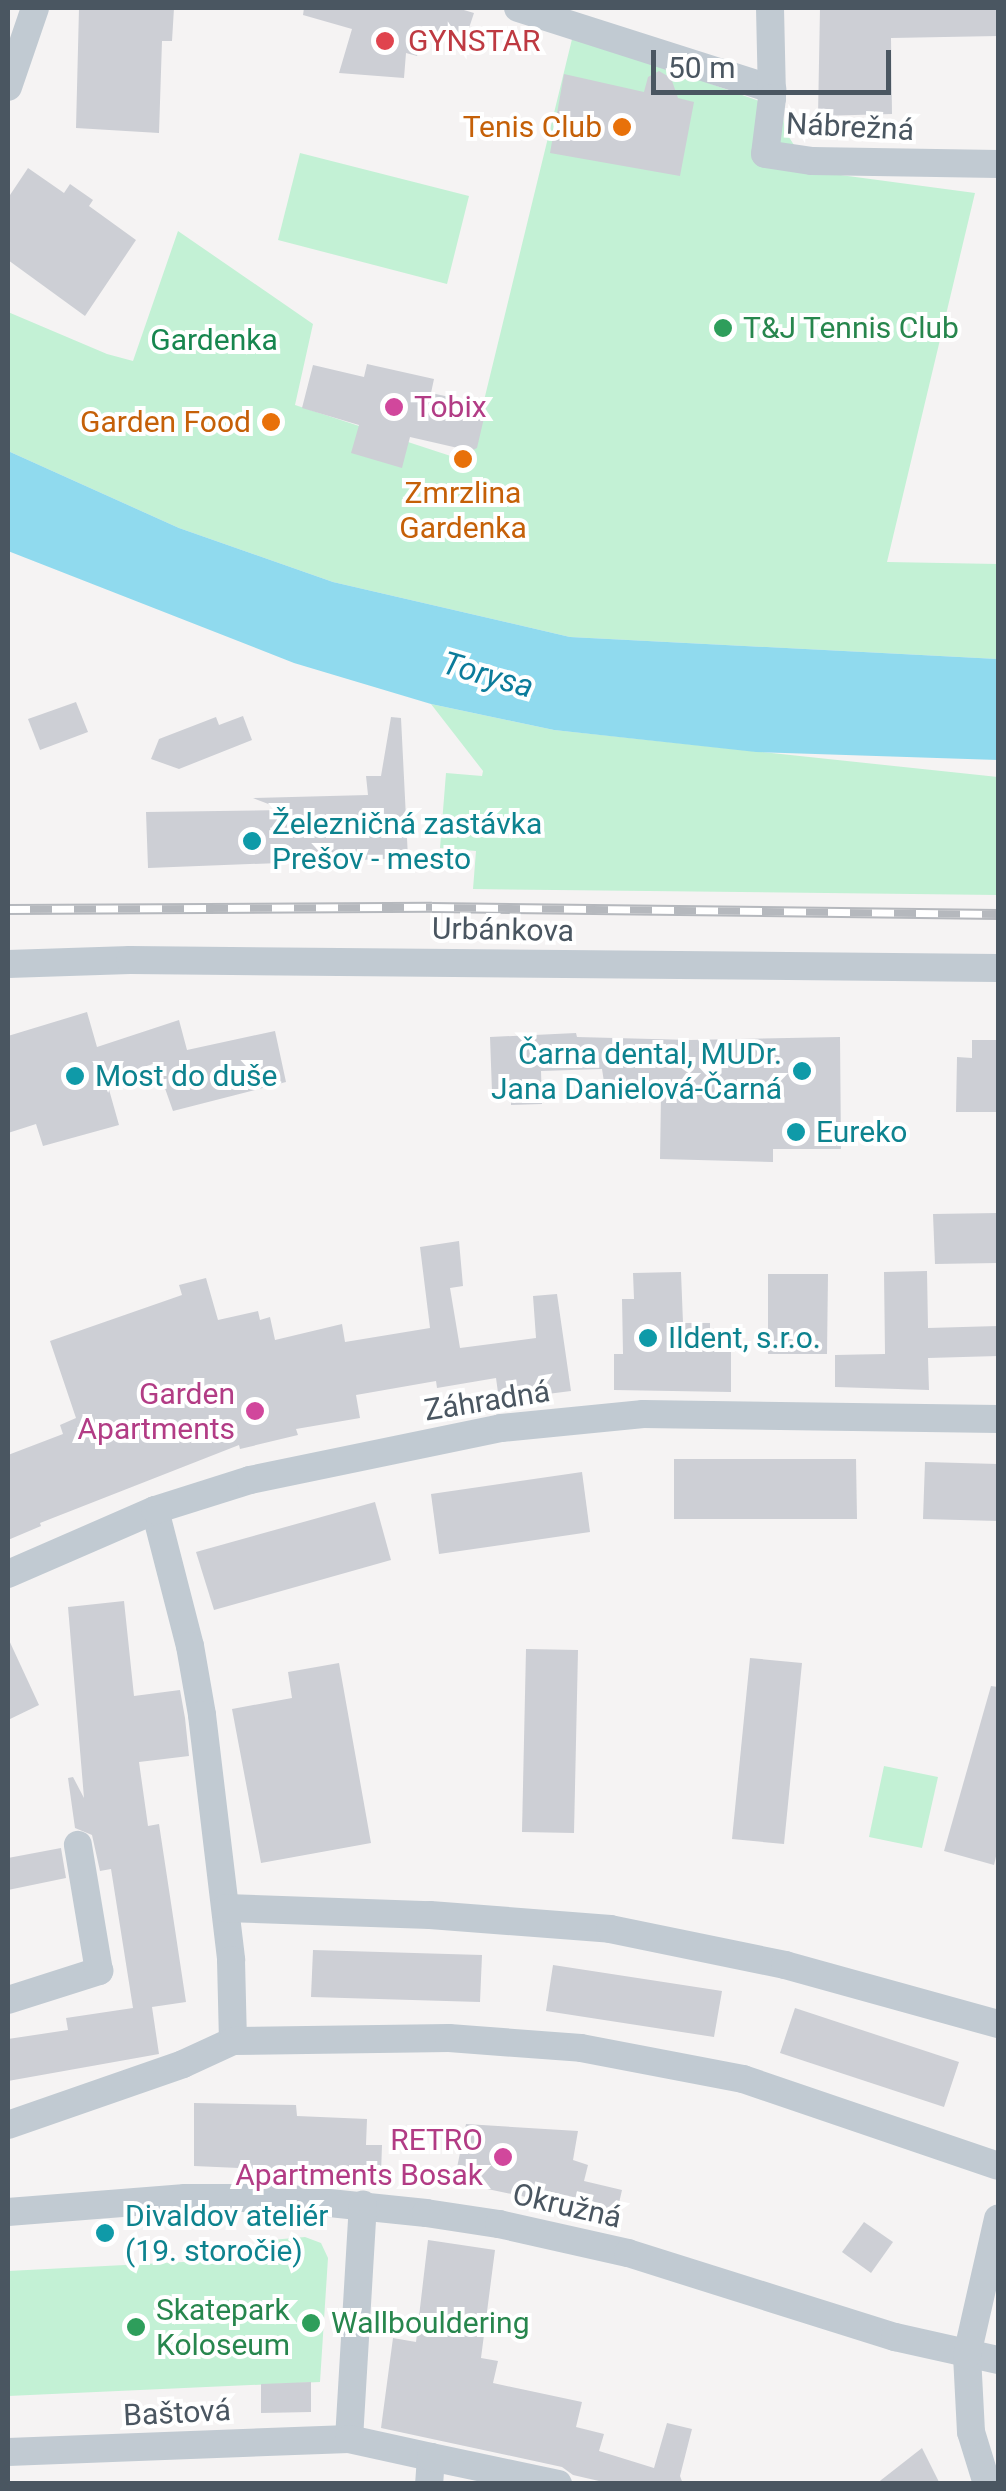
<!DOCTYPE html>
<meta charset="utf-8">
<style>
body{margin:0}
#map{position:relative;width:1006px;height:2491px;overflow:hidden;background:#f5f3f3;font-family:Roboto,sans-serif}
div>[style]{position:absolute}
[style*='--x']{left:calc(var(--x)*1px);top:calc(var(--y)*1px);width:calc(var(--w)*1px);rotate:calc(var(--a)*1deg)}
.green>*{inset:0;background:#c3f1d5}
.water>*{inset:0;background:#90daee}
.building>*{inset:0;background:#cdcfd5}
.street>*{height:28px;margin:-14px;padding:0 14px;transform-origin:14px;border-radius:14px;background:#c1cad2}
.rail>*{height:11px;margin-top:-5.5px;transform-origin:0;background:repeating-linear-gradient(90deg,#fff 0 22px,#b5b8bd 0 44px);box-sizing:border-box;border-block:2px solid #b5b8bd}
.dots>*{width:28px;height:28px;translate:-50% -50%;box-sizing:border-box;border:5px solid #fff;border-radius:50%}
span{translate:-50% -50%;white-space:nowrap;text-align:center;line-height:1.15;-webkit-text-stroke:8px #fff;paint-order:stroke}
.health-label{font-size:30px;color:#be3a42}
.left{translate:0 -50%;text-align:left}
.food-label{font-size:30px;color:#c56008}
.right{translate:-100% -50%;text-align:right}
.street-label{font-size:30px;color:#4a5661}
.leisure-label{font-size:30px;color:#27864d}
.park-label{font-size:30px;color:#17864f}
.hotel-label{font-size:30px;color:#b23c85}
.culture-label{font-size:30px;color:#0d838f}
.water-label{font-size:32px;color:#0c7c9b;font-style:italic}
.frame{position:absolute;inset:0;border:10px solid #4a5661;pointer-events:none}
.scale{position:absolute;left:651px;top:50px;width:240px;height:45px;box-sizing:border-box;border:5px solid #4a5661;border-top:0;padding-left:12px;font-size:30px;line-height:35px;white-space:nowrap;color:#4a5661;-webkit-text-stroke:8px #fff;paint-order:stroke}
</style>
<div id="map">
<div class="green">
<div style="clip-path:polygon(573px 35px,782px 109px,785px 131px,803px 159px,833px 174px,975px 193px,887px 562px,998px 564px,998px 659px,570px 637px,333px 582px,179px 528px,8px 451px,8px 312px,107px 354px,133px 361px,178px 231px,313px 324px,295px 405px,469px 462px)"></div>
<div style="clip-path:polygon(300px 153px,469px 196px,447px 284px,278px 240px)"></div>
<div style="clip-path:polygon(431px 704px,554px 730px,998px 777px,998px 895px,473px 889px,476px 851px,440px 848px,446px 773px,482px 776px,483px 771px)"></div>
<div style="clip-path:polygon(884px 1766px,938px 1777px,922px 1848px,869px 1837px)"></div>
<div style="clip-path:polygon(305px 2237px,321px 2243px,328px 2258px,320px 2382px,8px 2396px,8px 2271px,260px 2258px,260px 2241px)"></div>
</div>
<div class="water">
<div style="clip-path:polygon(8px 451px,179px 528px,333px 582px,570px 637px,998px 659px,998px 760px,756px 752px,554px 730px,431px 704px,294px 663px,8px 551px)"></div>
</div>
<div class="building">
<div style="clip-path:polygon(79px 8px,174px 8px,172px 41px,162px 41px,159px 133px,76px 128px)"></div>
<div style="clip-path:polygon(304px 8px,457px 8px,474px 13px,465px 40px,425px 28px,417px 56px,406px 53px,404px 78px,339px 73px,352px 29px,303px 15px)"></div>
<div style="clip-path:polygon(820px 8px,998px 8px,998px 36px,891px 38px,892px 114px,818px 116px)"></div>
<div style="clip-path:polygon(659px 71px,671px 78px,678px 98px,694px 102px,680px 176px,550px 153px,564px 74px,644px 92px,648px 77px)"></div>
<div style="clip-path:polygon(28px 168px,64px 193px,70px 184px,93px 200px,89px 206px,136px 240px,85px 316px,8px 260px,8px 198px)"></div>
<div style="clip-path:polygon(367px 364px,434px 379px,431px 393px,487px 405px,477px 448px,471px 451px,410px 437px,402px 468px,351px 453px,359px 425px,302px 408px,313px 365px,364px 377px)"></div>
<div style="clip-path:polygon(76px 702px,88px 732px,40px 750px,28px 719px)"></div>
<div style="clip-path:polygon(243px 716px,252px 740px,179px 769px,151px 759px,159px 739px,216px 717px,219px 725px)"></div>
<div style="clip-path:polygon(391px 717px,401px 718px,408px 858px,148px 868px,146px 812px,284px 810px,253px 798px,368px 795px,366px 776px,381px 776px)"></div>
<div style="clip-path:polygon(87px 1012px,97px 1047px,179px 1020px,187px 1050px,275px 1031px,286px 1082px,173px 1111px,156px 1063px,106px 1079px,119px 1125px,43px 1146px,36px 1124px,8px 1133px,8px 1036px)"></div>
<div style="clip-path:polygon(576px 1033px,577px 1037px,690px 1040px,840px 1037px,841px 1149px,773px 1149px,773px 1162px,660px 1159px,661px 1096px,606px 1095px,602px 1069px,541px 1071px,542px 1104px,511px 1105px,511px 1091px,492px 1092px,490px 1037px)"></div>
<div style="clip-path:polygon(972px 1040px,998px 1040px,998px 1112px,956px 1112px,957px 1057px,972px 1058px)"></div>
<div style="clip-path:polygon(998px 1213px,998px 1263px,935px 1264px,933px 1214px)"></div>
<div style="clip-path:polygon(459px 1241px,463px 1286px,450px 1288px,460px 1348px,536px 1338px,533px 1296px,557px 1294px,571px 1391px,499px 1400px,496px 1378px,437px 1388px,436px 1381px,356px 1395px,360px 1418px,296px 1429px,298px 1435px,240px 1449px,239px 1445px,40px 1523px,41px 1526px,8px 1540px,8px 1455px,63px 1434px,60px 1425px,76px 1418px,50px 1341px,182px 1295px,179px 1285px,206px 1278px,218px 1320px,258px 1311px,260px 1320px,270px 1317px,275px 1340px,342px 1324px,345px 1342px,430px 1328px,420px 1247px)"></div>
<div style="clip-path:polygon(927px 1271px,928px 1328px,998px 1326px,998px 1356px,928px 1358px,929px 1390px,835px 1387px,835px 1355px,885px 1354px,884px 1272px)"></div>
<div style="clip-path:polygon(681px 1272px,683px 1323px,710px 1323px,710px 1335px,731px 1335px,731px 1392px,614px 1390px,614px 1354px,623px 1354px,622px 1299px,634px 1299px,633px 1273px)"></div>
<div style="clip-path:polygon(768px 1274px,828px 1274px,827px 1354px,768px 1354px)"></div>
<div style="clip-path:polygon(674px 1459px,856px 1459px,857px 1519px,674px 1519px)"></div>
<div style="clip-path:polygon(925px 1462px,998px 1464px,998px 1521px,923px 1519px)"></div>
<div style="clip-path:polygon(582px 1472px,590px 1532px,439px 1554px,431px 1494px)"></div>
<div style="clip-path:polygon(375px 1502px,391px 1560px,214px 1610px,196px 1552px)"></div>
<div style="clip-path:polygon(124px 1601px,134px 1696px,180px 1690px,185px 1718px,189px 1756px,139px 1762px,148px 1826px,159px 1824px,186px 2002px,152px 2007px,159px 2054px,8px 2081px,8px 2039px,68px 2030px,66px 2018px,133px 2008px,111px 1869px,100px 1871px,92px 1835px,75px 1828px,68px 1778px,73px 1777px,84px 1798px,68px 1607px)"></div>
<div style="clip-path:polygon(8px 1638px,39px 1705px,8px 1720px)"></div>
<div style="clip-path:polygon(526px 1649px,578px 1650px,574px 1833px,522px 1832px)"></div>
<div style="clip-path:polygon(750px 1658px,802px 1663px,784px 1844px,732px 1839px)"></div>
<div style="clip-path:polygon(339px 1663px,371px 1843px,261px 1863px,232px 1709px,292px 1698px,288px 1672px)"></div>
<div style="clip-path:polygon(991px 1686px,998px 1687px,998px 1848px,994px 1865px,944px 1851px)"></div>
<div style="clip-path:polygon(61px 1848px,66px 1878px,8px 1890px,8px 1858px)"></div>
<div style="clip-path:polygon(313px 1950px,482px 1955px,480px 2002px,311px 1997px)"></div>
<div style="clip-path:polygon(553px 1965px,722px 1991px,714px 2037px,546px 2011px)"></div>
<div style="clip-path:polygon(795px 2008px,959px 2062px,944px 2107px,780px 2053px)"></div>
<div style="clip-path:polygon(194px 2103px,296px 2105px,297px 2116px,367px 2119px,366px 2145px,382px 2145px,381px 2174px,194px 2166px)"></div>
<div style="clip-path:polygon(466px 2124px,578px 2131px,573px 2160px,588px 2165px,584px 2181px,622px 2190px,616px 2216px,454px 2182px)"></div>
<div style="clip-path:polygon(864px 2222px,893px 2242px,871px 2273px,842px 2252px)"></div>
<div style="clip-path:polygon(428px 2240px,495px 2250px,481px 2358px,498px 2361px,493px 2383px,582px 2402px,576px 2427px,604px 2434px,599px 2451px,654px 2468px,667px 2423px,692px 2429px,680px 2476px,683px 2484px,612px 2484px,573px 2475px,562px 2467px,381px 2428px,393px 2338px,416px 2342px)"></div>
<div style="clip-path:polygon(311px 2382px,311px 2412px,261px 2413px,261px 2384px)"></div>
<div style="clip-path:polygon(922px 2448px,940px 2484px,876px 2484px)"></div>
</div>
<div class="street">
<div style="--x:518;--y:8;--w:267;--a:17.7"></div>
<div style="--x:770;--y:8;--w:90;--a:88.7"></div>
<div style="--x:772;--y:98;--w:56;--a:97.1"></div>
<div style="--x:765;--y:154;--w:48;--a:8.5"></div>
<div style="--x:812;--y:161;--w:186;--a:0.9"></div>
<div style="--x:8;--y:87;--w:83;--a:-71.1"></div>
<div style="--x:8;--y:964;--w:122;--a:-1.9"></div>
<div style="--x:130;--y:960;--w:868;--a:0.53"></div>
<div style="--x:155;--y:1510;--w:140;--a:75.6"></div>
<div style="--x:190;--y:1646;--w:70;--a:80.1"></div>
<div style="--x:202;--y:1715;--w:247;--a:83.2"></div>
<div style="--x:231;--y:1960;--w:81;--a:88.6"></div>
<div style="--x:8;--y:1574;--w:160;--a:-23.5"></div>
<div style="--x:155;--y:1510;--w:100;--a:-17.5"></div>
<div style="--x:250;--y:1480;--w:256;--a:-11.7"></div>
<div style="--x:501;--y:1428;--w:143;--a:-5.6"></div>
<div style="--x:643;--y:1414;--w:355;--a:0.8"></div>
<div style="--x:226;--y:1908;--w:204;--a:2"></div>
<div style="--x:430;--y:1915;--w:181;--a:4.4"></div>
<div style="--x:610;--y:1929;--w:179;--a:11.6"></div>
<div style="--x:785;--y:1965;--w:221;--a:15.5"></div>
<div style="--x:8;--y:2000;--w:96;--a:-17.7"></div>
<div style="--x:99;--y:1971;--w:128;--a:-99.5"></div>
<div style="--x:8;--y:2125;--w:185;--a:-19.2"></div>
<div style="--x:183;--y:2064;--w:55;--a:-24.7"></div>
<div style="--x:233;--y:2041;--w:216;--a:-0.8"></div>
<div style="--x:449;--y:2038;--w:132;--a:4.3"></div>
<div style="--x:581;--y:2048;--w:165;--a:10.8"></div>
<div style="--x:743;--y:2079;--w:269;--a:18.8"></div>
<div style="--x:8;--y:2212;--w:178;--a:-4.5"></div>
<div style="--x:185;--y:2198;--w:96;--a:0"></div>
<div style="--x:281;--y:2198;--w:146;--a:5.9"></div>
<div style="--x:426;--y:2213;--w:74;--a:8.6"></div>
<div style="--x:499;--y:2224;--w:132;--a:12.7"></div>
<div style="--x:628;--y:2253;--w:280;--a:17.5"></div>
<div style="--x:895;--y:2337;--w:106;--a:12.6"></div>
<div style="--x:349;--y:2439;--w:235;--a:-86.6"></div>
<div style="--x:8;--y:2452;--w:341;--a:-2.2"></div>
<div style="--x:349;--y:2439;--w:84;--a:12.4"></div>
<div style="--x:431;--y:2457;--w:27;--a:94"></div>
<div style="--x:431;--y:2457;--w:130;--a:12"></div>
<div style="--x:987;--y:2484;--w:54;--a:-107.1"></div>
<div style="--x:971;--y:2432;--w:77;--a:-93"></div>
<div style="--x:967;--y:2355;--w:140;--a:-77.2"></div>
</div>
<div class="rail">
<div style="--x:8;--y:909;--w:424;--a:-0.3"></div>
<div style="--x:432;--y:907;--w:566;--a:0.71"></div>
</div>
<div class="dots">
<div style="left:385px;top:41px;background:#e0444e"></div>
<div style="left:622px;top:127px;background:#e8710a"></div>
<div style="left:723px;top:328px;background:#2e9e5b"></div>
<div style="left:394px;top:407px;background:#d1479c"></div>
<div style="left:271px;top:422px;background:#e8710a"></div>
<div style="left:463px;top:459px;background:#e8710a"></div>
<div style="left:252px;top:841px;background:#0f9aa8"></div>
<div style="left:802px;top:1071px;background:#0f9aa8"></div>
<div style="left:75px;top:1076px;background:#0f9aa8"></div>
<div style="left:796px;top:1132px;background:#0f9aa8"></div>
<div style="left:648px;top:1338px;background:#0f9aa8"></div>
<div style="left:255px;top:1411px;background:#d1479c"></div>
<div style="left:503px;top:2157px;background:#d1479c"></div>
<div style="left:105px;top:2233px;background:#0f9aa8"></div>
<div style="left:311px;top:2323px;background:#2e9e5b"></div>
<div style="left:136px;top:2327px;background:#2e9e5b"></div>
</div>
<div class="health-label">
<span class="left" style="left:408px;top:41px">GYNSTAR</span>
</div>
<div class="food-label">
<span class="right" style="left:602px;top:127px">Tenis Club</span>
<span class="right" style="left:251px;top:422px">Garden Food</span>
<span style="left:463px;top:510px">Zmrzlina<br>Gardenka</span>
</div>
<div class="street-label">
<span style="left:850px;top:127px;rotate:3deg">Nábrežná</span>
<span style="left:503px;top:930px;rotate:1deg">Urbánkova</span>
<span style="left:487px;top:1401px;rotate:-9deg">Záhradná</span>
<span style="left:567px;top:2206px;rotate:13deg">Okružná</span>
<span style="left:177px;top:2413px;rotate:-3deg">Baštová</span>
</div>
<div class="leisure-label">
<span class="left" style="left:743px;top:328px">T&amp;J Tennis Club</span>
<span class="left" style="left:156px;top:2327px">Skatepark<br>Koloseum</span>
<span class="left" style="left:331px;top:2323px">Wallbouldering</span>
</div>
<div class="park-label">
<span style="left:214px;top:340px">Gardenka</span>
</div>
<div class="hotel-label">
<span class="left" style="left:414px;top:407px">Tobix</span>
<span class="right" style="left:235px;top:1411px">Garden<br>Apartments</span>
<span class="right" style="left:483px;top:2157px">RETRO<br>Apartments Bosak</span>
</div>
<div class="culture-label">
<span class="left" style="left:272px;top:841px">Železničná zastávka<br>Prešov - mesto</span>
<span class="right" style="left:782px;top:1071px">Čarna dental, MUDr.<br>Jana Danielová-Čarná</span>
<span class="left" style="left:95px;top:1076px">Most do duše</span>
<span class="left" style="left:816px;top:1132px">Eureko</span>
<span class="left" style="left:668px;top:1338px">Ildent, s.r.o.</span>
<span class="left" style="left:125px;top:2233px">Divaldov ateliér<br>(19. storočie)</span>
</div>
<div class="water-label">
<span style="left:488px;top:675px;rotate:16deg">Torysa</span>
</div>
<div class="frame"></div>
<div class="scale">50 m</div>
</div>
